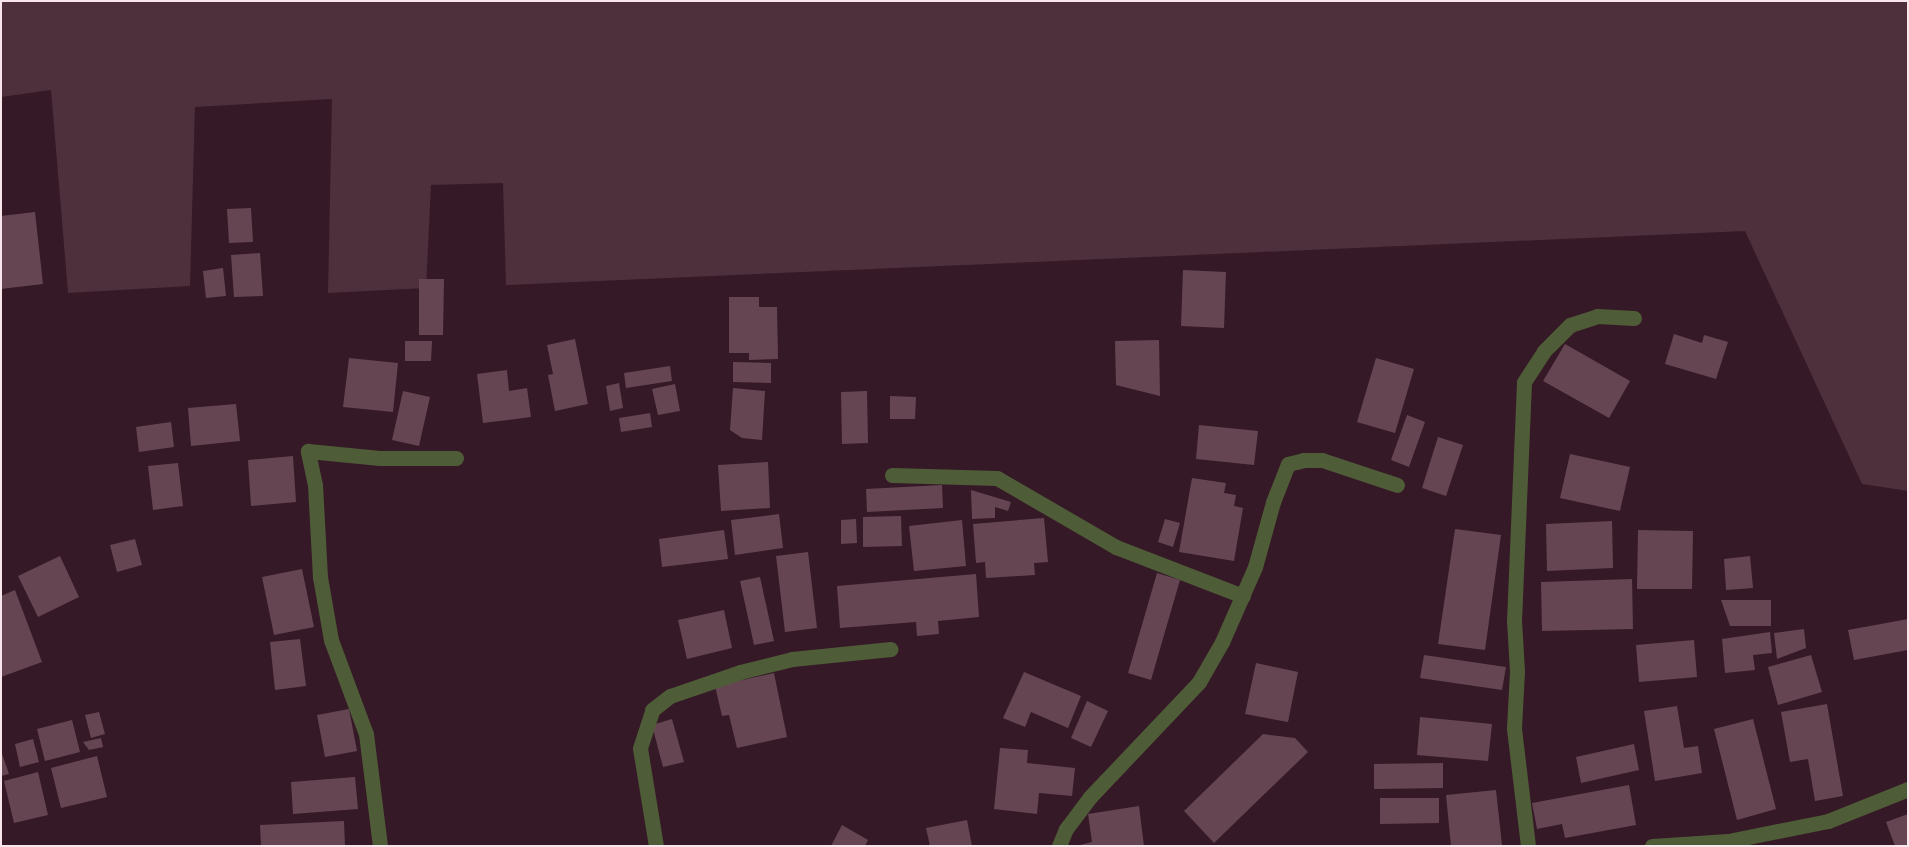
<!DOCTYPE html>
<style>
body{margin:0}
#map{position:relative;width:1909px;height:847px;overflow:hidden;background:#351926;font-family:"Crimson Pro",serif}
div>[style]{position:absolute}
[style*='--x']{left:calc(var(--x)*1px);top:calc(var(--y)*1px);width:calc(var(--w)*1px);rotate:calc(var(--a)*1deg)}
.green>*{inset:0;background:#4e2f3c}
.building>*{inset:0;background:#664553}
.minor>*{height:15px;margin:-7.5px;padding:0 7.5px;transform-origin:7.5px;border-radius:7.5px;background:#4f5c38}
span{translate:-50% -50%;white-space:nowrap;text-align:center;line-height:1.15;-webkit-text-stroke:5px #15080e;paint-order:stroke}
.frame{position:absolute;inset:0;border:2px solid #f9e5ec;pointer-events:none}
</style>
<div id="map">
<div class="green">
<div style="clip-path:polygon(1px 1px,1908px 1px,1908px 491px,1862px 484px,1745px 231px,506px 285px,503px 183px,431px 185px,426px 288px,328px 293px,332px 99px,195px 107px,190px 286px,68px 293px,51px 90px,1px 97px)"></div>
</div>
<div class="building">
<div style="clip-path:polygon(251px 208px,253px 242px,229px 243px,227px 209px)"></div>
<div style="clip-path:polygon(35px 212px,43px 284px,1px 289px,1px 216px)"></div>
<div style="clip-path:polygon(260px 253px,263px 296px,234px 297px,231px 255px)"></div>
<div style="clip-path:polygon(223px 268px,226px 296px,206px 298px,203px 271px)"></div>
<div style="clip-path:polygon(1183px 270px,1226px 272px,1224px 328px,1181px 326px)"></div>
<div style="clip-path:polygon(419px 279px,444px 279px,443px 335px,419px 335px)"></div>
<div style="clip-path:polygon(729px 297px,759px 297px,759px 307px,777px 307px,778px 359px,749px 360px,749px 353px,729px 353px)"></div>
<div style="clip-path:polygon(1674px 334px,1702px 343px,1704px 335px,1728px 342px,1716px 379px,1665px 364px)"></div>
<div style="clip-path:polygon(575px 339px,588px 404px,555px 411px,548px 375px,553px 374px,547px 345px)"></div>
<div style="clip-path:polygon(1159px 340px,1160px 396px,1116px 385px,1115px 341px)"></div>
<div style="clip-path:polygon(405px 341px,432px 341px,431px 361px,405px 361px)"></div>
<div style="clip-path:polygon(1565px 344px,1630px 381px,1609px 418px,1543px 381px)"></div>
<div style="clip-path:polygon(349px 358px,398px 363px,393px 412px,343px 407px)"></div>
<div style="clip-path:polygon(1376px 358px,1414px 369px,1395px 433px,1357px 422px)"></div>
<div style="clip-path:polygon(733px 362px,771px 363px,771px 383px,733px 382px)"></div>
<div style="clip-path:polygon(670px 366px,672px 381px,626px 388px,624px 373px)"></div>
<div style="clip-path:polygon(507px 370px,509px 391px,527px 388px,531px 417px,483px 423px,477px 374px)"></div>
<div style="clip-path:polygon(619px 383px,623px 408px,610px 411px,606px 386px)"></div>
<div style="clip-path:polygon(675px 384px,680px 411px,658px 415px,652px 389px)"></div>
<div style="clip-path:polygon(733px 388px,765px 391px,762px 440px,742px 438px,730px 430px)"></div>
<div style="clip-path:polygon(403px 391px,430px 397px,419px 446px,392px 440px)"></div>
<div style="clip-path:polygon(867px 391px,868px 443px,842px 444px,841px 392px)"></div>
<div style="clip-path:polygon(890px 396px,916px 397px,915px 419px,890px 419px)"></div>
<div style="clip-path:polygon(236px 404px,240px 441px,191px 446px,188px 408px)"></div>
<div style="clip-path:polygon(650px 413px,652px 427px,621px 432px,619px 418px)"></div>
<div style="clip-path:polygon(1407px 415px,1425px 422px,1409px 467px,1391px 460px)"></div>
<div style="clip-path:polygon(171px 422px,174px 447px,139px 452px,136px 427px)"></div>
<div style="clip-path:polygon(1199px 425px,1258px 431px,1254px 465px,1196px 459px)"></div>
<div style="clip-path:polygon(1438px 437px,1463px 445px,1446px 496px,1422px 488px)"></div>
<div style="clip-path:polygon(1570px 454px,1630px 467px,1620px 511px,1560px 498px)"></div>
<div style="clip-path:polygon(293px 456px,296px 502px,251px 506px,248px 460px)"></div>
<div style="clip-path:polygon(768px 462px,770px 508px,721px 511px,718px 465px)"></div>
<div style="clip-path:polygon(178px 463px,183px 506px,153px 510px,148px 466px)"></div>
<div style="clip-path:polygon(1192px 478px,1226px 483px,1224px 493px,1236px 495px,1234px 506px,1243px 508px,1234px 561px,1179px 552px)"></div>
<div style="clip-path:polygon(942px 485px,943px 508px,867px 512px,866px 489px)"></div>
<div style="clip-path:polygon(971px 490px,1011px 502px,1008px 511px,995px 507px,995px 518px,972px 519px)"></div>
<div style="clip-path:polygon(779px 514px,783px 548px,735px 555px,731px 520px)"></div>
<div style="clip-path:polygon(901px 516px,902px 546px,863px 547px,863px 517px)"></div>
<div style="clip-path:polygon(1044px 518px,1048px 562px,1034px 563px,1035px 575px,986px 578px,985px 562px,976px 563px,973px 524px)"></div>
<div style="clip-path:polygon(856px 519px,857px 543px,841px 544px,841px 520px)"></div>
<div style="clip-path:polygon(1165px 519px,1180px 523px,1173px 547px,1158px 542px)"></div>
<div style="clip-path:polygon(962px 520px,966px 566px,914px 571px,909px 526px)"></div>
<div style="clip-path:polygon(1612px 521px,1613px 568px,1547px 571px,1546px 524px)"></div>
<div style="clip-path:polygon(1455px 529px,1501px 535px,1485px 650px,1438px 644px)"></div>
<div style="clip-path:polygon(724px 530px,728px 559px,662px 567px,659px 539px)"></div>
<div style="clip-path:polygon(1638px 530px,1693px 531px,1692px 589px,1637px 589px)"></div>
<div style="clip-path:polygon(135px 539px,142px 565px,117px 572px,110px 545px)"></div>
<div style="clip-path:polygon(808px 552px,817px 628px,785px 632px,776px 556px)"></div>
<div style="clip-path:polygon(60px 556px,79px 597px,38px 617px,18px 576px)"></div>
<div style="clip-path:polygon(1750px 556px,1753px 588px,1726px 590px,1724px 559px)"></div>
<div style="clip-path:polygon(302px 569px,314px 627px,274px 635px,262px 577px)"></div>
<div style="clip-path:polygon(1157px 573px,1180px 580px,1151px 680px,1128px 673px)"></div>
<div style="clip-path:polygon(976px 574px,979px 617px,938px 621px,939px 634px,917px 636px,916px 622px,840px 628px,837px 586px)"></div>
<div style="clip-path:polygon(760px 577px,774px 641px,754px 645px,740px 581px)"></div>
<div style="clip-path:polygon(1632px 579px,1633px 629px,1542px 631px,1541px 582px)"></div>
<div style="clip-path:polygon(15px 590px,42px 662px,1px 677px,1px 596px)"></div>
<div style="clip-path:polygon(1721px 600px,1771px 600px,1771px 626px,1730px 626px)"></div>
<div style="clip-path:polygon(724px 610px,732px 648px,687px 659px,678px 620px)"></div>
<div style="clip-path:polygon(1908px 619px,1908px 650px,1854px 660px,1848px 630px)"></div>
<div style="clip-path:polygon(1804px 629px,1806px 648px,1777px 659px,1774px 633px)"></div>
<div style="clip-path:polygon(1770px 632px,1772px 653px,1753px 655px,1755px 670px,1725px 673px,1722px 639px)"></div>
<div style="clip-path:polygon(300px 639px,306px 686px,275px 690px,270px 642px)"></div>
<div style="clip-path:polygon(1694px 640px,1697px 677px,1639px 682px,1636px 645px)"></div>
<div style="clip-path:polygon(1424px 655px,1506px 667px,1502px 690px,1420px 678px)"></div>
<div style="clip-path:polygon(1811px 655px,1822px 692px,1778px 705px,1768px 667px)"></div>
<div style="clip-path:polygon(1256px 663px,1298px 672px,1288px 722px,1245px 714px)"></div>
<div style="clip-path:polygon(1024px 672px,1081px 696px,1068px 728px,1031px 712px,1025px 727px,1003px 718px)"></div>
<div style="clip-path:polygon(774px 673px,787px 737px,737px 748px,729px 715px,722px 716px,715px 686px)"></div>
<div style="clip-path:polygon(1087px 701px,1108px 711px,1091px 747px,1071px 738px)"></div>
<div style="clip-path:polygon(1827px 704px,1843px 796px,1815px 801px,1808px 759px,1790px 762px,1781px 712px)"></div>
<div style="clip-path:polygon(1677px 706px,1684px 748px,1698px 746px,1702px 773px,1655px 781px,1644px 711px)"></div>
<div style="clip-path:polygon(349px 709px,357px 751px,325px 757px,317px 715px)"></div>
<div style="clip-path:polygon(99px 712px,105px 734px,91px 738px,85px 715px)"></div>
<div style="clip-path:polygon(1420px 717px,1492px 724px,1488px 761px,1417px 755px)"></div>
<div style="clip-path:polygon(672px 719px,684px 762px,663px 767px,652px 725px)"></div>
<div style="clip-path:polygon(1753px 719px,1776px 809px,1737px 820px,1714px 729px)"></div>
<div style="clip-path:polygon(72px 720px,80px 752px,45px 761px,37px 729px)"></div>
<div style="clip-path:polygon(1263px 734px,1295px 738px,1308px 752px,1214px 843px,1184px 811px)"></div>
<div style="clip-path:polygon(101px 738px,103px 747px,89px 750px,83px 742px)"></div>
<div style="clip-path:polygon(33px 739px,39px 762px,20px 767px,15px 744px)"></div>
<div style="clip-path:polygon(1634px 744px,1639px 770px,1581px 783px,1576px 757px)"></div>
<div style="clip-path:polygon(1000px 748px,1028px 750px,1027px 763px,1075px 768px,1072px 796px,1039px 793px,1037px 814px,994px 809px)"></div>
<div style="clip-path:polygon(1px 751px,9px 774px,1px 776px)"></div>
<div style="clip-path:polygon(97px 756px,107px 797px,61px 808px,51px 768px)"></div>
<div style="clip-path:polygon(1443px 763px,1443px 788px,1374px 789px,1374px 764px)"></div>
<div style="clip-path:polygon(38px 772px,48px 815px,14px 823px,4px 781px)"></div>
<div style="clip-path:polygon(355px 777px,358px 809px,293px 814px,291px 782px)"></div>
<div style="clip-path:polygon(1629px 785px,1636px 825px,1565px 838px,1562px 824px,1537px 829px,1532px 803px)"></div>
<div style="clip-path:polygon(1496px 790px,1502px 845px,1451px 846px,1446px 795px)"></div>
<div style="clip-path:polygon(1380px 798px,1439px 798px,1439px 823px,1380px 824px)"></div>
<div style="clip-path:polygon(1139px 806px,1144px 846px,1076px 846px,1092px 842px,1088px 814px)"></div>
<div style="clip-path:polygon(1908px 814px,1908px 846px,1895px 846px,1886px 822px)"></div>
<div style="clip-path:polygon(967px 820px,972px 846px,930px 846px,926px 828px)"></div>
<div style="clip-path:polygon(344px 821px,345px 846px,261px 846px,260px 825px)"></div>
<div style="clip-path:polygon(842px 825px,868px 840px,865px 846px,831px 846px)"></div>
</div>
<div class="minor">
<div style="--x:892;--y:475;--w:105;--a:1.6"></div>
<div style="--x:997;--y:478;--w:138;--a:30.1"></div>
<div style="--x:1116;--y:547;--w:136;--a:21.1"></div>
<div style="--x:380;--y:846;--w:113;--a:-97.1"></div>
<div style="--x:366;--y:734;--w:100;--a:-110.4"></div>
<div style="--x:331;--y:640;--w:64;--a:-99.9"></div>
<div style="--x:320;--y:577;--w:92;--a:-93.1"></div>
<div style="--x:315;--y:485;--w:35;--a:-102"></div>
<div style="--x:308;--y:451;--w:72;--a:5.6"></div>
<div style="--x:380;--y:458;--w:76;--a:0"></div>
<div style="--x:656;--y:846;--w:99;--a:-99.3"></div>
<div style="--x:640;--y:748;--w:40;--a:-72"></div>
<div style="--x:652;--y:710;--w:23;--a:-38"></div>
<div style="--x:670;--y:696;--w:74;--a:-18.9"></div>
<div style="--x:740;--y:672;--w:54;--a:-14"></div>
<div style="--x:792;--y:659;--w:99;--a:-5.8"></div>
<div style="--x:1059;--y:846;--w:18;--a:-68"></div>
<div style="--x:1066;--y:829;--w:40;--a:-53"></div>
<div style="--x:1090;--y:797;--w:158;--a:-46.5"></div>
<div style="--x:1199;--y:682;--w:46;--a:-60.1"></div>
<div style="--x:1222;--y:642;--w:82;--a:-66.3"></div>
<div style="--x:1255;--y:567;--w:67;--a:-74.5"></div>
<div style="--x:1273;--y:502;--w:41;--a:-68.5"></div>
<div style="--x:1288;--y:464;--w:16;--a:-14"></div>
<div style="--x:1304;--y:460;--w:18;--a:0"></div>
<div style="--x:1322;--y:460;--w:79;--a:18.4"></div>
<div style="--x:1528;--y:846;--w:119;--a:-96.8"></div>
<div style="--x:1514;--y:728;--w:57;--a:-87"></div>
<div style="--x:1517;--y:671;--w:50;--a:-93.4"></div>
<div style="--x:1514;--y:621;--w:239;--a:-87.6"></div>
<div style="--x:1524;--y:382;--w:37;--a:-57"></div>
<div style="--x:1544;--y:351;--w:37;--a:-45"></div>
<div style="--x:1570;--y:325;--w:28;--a:-18"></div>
<div style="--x:1597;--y:316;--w:37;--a:3"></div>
<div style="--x:1652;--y:846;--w:76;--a:-3.8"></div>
<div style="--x:1728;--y:841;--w:102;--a:-11.3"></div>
<div style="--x:1828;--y:821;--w:86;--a:-21.8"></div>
</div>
<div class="frame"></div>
</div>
